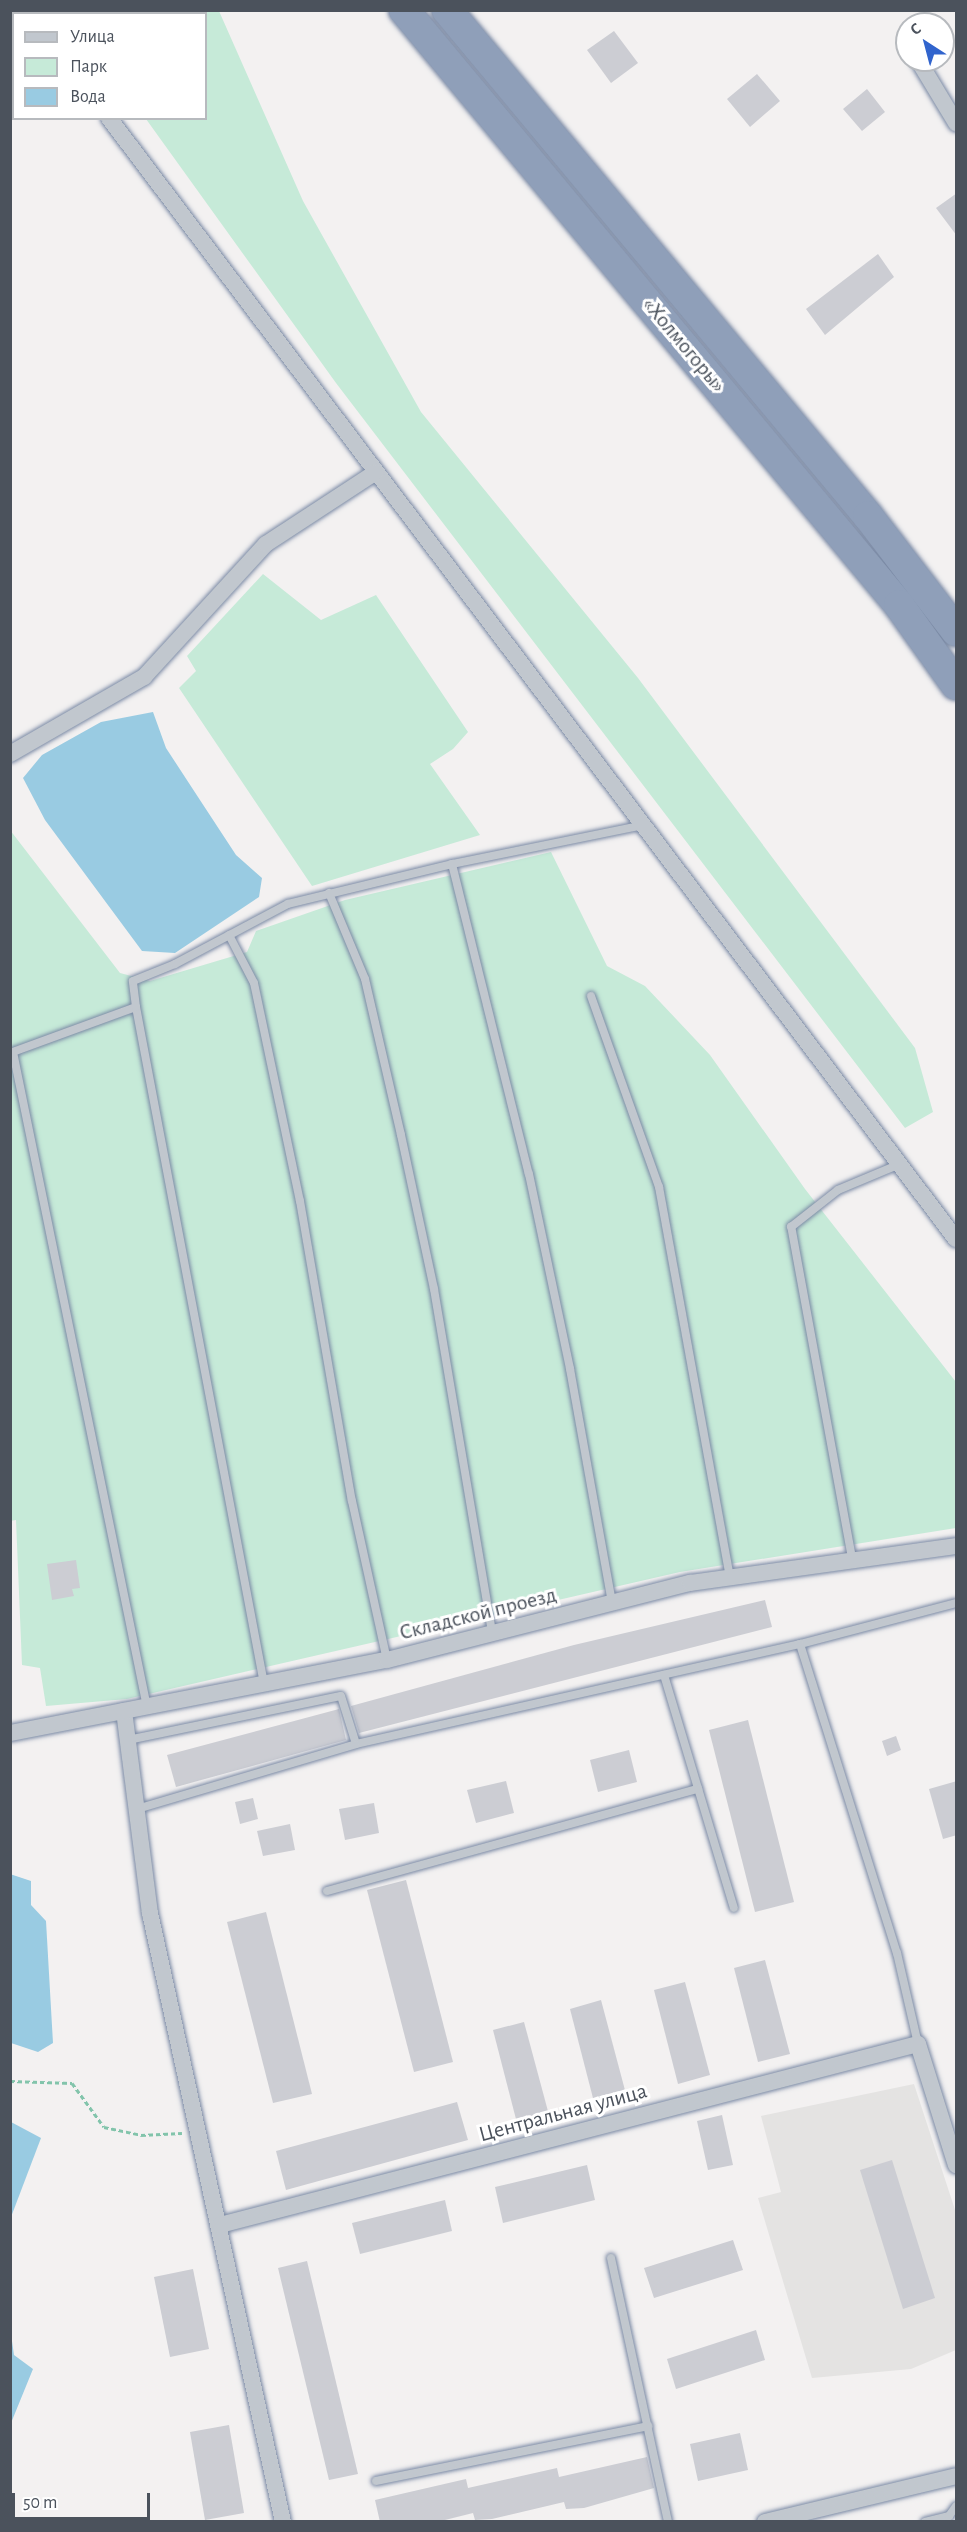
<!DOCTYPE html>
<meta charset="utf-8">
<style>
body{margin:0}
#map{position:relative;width:967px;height:2532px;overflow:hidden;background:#f3f1f1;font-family:"Alegreya Sans",sans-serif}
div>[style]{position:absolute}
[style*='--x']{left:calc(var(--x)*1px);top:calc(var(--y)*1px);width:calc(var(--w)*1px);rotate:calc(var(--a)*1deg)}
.education>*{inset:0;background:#e4e3e2}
.green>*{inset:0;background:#c6ead8}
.water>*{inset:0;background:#99cbe2}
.building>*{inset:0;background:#cccdd3}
.path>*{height:3px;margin-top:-1.5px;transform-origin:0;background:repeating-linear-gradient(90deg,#82c4ab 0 4.5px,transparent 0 7.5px)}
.roads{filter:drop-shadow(0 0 2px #7b8aa5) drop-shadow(0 0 2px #7b8aa5)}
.lane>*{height:8px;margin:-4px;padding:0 4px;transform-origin:4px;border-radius:4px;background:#c1c7ce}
.street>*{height:16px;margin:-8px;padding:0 8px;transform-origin:8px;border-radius:8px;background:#c1c7ce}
.highway>*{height:30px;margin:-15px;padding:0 15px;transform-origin:15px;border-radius:15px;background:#8f9fb9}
span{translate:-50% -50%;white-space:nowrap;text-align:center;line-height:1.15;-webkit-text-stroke:6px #fff;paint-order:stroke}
.street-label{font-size:22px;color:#4b525c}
.frame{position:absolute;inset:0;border:12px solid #4b525c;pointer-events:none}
.legend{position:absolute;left:12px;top:12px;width:195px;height:108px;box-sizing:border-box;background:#fff;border:2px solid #b7babe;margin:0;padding:8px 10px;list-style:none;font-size:18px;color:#4b525c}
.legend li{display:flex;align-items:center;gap:12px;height:30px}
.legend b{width:30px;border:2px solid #b7babe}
.north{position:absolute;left:895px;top:12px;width:60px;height:60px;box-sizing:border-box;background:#fff;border:2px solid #b7babe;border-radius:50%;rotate:324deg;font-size:16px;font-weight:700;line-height:24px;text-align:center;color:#4b525c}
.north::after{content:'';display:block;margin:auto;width:21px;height:27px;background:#3164cd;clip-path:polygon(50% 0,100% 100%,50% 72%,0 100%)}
.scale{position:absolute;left:12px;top:2493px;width:138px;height:27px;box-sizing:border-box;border:3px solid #4b525c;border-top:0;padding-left:8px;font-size:18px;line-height:21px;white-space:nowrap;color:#4b525c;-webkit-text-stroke:4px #fff;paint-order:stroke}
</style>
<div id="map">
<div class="education">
<div style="clip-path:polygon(914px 2084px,956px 2213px,956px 2350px,911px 2369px,812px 2378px,758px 2198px,781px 2192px,761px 2116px)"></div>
</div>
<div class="green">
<div style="clip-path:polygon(69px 11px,219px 11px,303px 201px,421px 412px,638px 678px,915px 1048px,933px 1112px,905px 1128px,336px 383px,146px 119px,206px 118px,206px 14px)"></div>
<div style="clip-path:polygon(263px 574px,321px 620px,376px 595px,468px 732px,453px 749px,430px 764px,480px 835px,312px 886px,179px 688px,196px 671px,187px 656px)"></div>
<div style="clip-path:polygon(10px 830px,120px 973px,150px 981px,247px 952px,256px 931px,345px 900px,551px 852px,607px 966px,645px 986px,710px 1055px,805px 1189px,956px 1382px,956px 1528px,680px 1572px,127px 1699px,46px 1706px,40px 1668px,22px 1665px,16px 1520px,10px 1521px)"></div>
</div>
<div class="water">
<div style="clip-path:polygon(153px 712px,166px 748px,198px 797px,236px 855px,262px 878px,259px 897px,175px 953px,142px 951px,45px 820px,23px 778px,42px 755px,101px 722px)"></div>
<div style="clip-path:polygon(10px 1874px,31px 1881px,31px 1905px,46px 1921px,53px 2043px,38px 2052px,11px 2043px)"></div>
<div style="clip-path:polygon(11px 2122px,41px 2138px,11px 2217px,10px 2122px)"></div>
<div style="clip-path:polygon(11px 2334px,14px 2355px,33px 2369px,11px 2423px)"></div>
</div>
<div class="building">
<div style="clip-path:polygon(614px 31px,638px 63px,611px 83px,587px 50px)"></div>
<div style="clip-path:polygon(757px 74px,780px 101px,750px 127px,727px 99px)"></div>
<div style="clip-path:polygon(867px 89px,885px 112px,862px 131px,843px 109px)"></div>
<div style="clip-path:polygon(957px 193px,957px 236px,936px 208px)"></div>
<div style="clip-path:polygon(878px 254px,894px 277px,825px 335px,806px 309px)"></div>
<div style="clip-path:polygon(76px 1560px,80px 1588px,72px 1589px,74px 1596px,52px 1600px,47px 1564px)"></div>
<div style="clip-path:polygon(765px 1600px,772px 1627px,359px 1733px,351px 1706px,574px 1645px)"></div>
<div style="clip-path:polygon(339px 1709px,346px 1740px,176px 1787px,167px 1755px)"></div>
<div style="clip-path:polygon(748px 1720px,794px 1902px,755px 1912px,709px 1730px)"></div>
<div style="clip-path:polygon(896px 1736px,901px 1750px,887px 1756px,882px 1741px)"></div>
<div style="clip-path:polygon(629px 1750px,637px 1782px,598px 1792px,590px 1760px)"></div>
<div style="clip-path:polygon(506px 1781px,514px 1813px,476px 1823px,467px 1790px)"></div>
<div style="clip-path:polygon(957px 1781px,957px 1835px,943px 1839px,929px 1789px)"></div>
<div style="clip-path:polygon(253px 1798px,258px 1819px,240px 1824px,235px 1802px)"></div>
<div style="clip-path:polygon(374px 1803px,379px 1833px,345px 1840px,339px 1809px)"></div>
<div style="clip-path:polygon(290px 1824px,295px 1850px,263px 1856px,257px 1831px)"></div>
<div style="clip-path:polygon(406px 1880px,453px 2062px,414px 2072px,367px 1890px)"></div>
<div style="clip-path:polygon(266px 1912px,312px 2094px,273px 2103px,227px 1922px)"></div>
<div style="clip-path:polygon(765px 1960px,790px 2054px,758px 2062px,734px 1968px)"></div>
<div style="clip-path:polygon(685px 1982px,710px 2075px,678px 2084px,654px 1990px)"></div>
<div style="clip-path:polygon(601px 2000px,626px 2094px,594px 2102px,570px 2009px)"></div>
<div style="clip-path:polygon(524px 2022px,549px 2115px,517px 2123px,493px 2030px)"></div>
<div style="clip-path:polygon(457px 2102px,468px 2140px,286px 2190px,276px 2151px)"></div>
<div style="clip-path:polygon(722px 2115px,733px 2165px,708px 2170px,697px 2121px)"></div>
<div style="clip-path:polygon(892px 2160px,935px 2298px,903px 2309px,860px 2170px)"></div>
<div style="clip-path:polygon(587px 2165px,595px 2200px,503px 2223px,495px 2187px)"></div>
<div style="clip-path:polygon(445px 2200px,452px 2231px,360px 2254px,352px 2223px)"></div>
<div style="clip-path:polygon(733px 2240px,743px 2270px,654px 2298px,644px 2268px)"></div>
<div style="clip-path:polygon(307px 2261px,358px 2474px,329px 2480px,278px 2268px)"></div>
<div style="clip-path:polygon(193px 2269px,209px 2349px,170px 2357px,154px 2277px)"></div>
<div style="clip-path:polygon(756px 2330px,765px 2360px,676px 2389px,667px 2359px)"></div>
<div style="clip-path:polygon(229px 2425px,244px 2513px,205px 2520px,190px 2432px)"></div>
<div style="clip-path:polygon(740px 2433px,748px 2470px,698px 2481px,690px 2444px)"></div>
<div style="clip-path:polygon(647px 2457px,654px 2488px,584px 2508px,566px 2509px,564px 2502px,492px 2519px,475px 2520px,473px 2513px,437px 2522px,380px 2522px,375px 2500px,466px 2479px,468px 2488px,557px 2468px,559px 2477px)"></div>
</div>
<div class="path">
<div style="--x:10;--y:2081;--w:62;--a:1.8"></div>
<div style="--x:72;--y:2083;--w:54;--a:54"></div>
<div style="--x:104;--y:2127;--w:38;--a:12"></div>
<div style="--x:141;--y:2135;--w:41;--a:-2.8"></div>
</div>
<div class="roads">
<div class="lane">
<div style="--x:452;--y:864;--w:319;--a:76.1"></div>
<div style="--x:529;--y:1174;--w:199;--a:78.1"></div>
<div style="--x:570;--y:1369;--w:238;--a:79.8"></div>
<div style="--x:329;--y:893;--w:93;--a:67.3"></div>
<div style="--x:365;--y:979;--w:160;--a:77"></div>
<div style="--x:401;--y:1135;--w:157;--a:77.9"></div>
<div style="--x:434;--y:1289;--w:349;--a:80.4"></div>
<div style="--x:229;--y:935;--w:54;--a:62.5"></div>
<div style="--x:254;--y:983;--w:223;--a:78.1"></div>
<div style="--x:300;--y:1201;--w:304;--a:80.2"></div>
<div style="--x:352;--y:1501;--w:163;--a:77.6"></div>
<div style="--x:591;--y:996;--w:203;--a:70.4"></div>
<div style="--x:659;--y:1187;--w:396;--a:79.7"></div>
<div style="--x:136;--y:1007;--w:689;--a:79.29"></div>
<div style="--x:13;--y:1052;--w:669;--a:78.44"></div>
<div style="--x:10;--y:1053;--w:134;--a:-20.1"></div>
<div style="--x:136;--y:1007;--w:26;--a:-97"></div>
<div style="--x:133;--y:981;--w:45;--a:-22"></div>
<div style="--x:175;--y:964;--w:128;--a:-28"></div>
<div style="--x:288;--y:904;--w:169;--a:-13.7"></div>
<div style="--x:452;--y:864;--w:195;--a:-11.5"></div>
<div style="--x:852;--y:1558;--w:337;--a:-100.4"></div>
<div style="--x:791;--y:1227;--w:60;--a:-38.2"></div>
<div style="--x:838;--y:1190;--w:67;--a:-22.8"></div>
<div style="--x:800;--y:1644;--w:161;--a:-14.7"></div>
<div style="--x:664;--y:1675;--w:243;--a:73.3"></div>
<div style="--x:128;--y:1740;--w:217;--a:-11.7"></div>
<div style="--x:341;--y:1696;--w:50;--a:72.6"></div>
<div style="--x:356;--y:1744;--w:455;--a:-12.7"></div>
<div style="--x:800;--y:1644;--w:324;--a:72.6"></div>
<div style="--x:897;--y:1953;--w:93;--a:77"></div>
<div style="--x:137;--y:1809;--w:228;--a:-16.5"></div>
<div style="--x:327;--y:1891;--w:385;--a:-15.4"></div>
<div style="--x:611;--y:2258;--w:270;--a:77.8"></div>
<div style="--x:376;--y:2481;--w:278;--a:-11.4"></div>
<div style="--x:925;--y:2522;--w:25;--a:-14"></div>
<div style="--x:949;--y:2516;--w:12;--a:-55"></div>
</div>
<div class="street">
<div style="--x:24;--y:10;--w:4;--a:63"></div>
<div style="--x:918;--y:60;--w:74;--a:58.9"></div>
<div style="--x:109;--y:118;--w:1405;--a:52.93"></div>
<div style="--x:10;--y:754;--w:155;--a:-29.9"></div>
<div style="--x:144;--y:677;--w:180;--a:-47.5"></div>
<div style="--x:266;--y:544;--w:131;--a:-33.2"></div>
<div style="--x:124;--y:1711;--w:204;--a:82.7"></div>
<div style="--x:150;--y:1913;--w:623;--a:77.68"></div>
<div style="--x:10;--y:1733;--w:384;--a:-11"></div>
<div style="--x:387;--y:1660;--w:313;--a:-14.3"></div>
<div style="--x:690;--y:1583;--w:269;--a:-7.9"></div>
<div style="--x:220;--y:2225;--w:721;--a:-14.54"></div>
<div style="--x:918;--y:2044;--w:127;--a:72.6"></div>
<div style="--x:765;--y:2522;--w:196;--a:-13.5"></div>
</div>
<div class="highway">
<div style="--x:404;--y:10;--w:774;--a:50.24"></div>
<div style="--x:899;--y:605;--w:98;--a:54.5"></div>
<div style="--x:447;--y:10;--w:658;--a:50.24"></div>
<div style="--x:868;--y:516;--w:145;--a:52.6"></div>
</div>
</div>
<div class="street-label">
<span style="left:684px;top:345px;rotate:50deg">«Холмогоры»</span>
<span style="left:478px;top:1614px;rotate:-14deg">Складской проезд</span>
<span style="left:563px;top:2113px;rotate:-15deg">Центральная улица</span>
</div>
<div class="frame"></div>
<ul class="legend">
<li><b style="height:8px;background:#c1c7ce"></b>Улица</li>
<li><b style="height:16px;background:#c6ead8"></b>Парк</li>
<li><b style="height:16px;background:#99cbe2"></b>Вода</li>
</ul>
<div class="north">С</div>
<div class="scale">50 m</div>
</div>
